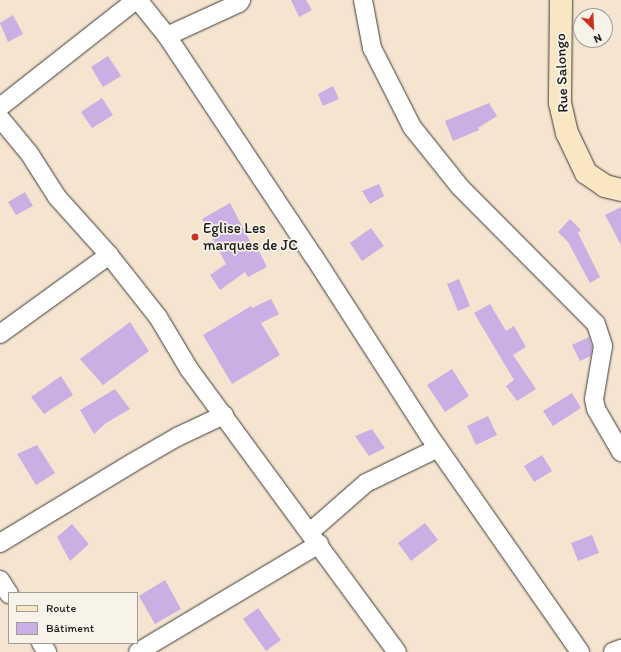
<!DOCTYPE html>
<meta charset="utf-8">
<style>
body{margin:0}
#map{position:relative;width:621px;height:652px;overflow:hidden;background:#f5e4cf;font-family:Itim,sans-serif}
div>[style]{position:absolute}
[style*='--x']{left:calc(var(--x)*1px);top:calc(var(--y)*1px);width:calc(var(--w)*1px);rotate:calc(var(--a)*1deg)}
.building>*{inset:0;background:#caafe4}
.roads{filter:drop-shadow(0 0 1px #3d3a37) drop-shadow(0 0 1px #3d3a37)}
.street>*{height:18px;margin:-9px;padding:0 9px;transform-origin:9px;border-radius:9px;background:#fff}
.secondary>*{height:22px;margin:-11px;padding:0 11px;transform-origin:11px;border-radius:11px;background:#f9e7c3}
.dots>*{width:11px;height:11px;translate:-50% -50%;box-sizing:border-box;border:2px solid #f7f3e8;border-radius:50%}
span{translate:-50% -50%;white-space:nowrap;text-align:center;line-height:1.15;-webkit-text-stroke:3.5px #f7f3e8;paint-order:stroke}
.street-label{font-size:15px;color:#1c1c1c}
.poi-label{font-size:15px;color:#1c1c1c}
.left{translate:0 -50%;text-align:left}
.legend{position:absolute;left:8px;top:592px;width:130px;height:52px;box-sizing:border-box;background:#f7f3e8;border:1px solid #9f9d96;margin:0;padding:5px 7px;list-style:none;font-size:12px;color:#1c1c1c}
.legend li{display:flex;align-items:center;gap:8px;height:20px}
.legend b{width:20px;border:1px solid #9f9d96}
.north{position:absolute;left:573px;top:8px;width:40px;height:40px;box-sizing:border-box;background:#f7f3e8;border:1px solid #9f9d96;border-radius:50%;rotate:156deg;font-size:11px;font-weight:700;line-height:16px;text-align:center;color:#1c1c1c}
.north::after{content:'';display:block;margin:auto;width:14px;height:18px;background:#c8321e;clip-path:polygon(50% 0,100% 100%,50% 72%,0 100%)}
</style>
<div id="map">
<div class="building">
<div style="clip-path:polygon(291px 0,306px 0,312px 10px,299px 17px)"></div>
<div style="clip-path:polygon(13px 15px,23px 34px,8px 42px,0 23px)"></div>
<div style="clip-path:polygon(108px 56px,121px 76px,103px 87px,91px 67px)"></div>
<div style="clip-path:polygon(333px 86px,339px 99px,323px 106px,318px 94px)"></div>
<div style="clip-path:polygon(102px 98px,113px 115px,92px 128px,81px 112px)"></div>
<div style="clip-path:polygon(489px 103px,497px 116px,478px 128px,479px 130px,453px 141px,445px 121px)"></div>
<div style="clip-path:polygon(379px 184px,384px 196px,370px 204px,362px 191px)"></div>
<div style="clip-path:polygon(25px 192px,33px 206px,16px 215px,8px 202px)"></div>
<div style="clip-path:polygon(230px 203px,256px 253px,259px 251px,267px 267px,248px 277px,245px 272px,220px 290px,210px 275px,226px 264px,202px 219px)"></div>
<div style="clip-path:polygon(621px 207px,621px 245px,605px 215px)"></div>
<div style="clip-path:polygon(570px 219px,581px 230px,578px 233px,600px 277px,590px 283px,568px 242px,558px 232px)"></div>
<div style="clip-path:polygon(371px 228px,384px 246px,362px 261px,350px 243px)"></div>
<div style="clip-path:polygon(459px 279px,470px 306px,458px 311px,447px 284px)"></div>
<div style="clip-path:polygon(271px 299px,279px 314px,261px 323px,280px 355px,232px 384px,203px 335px,251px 306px,252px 308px)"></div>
<div style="clip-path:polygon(490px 304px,506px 331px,514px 326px,526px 347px,513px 355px,536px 389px,517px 401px,506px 386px,514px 380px,474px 313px)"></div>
<div style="clip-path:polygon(130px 322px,149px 351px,103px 385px,80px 359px)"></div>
<div style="clip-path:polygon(589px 337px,592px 347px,591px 356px,580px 361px,572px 345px)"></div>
<div style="clip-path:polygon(452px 369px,469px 396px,445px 412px,427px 385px)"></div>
<div style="clip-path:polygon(61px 376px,73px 395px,44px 414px,31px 397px)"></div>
<div style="clip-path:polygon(115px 389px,130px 409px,106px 423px,94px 434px,80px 410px)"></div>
<div style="clip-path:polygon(572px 393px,581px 408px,553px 426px,543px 411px)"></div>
<div style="clip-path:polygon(488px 416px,497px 435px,476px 445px,467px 426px)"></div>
<div style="clip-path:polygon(372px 429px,385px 448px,369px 456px,355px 436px)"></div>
<div style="clip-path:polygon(37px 445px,55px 473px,36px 485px,17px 454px)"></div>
<div style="clip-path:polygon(542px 455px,552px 471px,534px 482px,524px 466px)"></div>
<div style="clip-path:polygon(425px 523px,438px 540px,411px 561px,398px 543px)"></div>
<div style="clip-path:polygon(72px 524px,89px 544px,70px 561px,57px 537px)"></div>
<div style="clip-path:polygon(592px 535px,599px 553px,578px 561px,571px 543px)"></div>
<div style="clip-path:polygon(165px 580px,181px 609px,155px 624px,139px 596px)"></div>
<div style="clip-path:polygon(258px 608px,281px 640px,266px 651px,243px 619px)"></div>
</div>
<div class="roads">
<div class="street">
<div style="--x:138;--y:0;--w:46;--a:51.1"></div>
<div style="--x:167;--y:36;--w:265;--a:56.4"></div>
<div style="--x:314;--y:257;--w:211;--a:57.2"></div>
<div style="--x:428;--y:434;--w:266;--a:55.1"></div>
<div style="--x:363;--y:0;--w:49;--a:79.4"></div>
<div style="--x:372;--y:48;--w:89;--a:63.1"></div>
<div style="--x:412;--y:127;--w:77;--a:51.3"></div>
<div style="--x:460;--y:187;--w:193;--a:45.2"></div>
<div style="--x:596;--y:324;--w:23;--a:72"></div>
<div style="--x:603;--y:346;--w:54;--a:99.6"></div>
<div style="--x:594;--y:399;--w:10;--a:79"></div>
<div style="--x:596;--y:409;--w:50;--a:59.8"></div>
<div style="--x:167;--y:36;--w:79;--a:-24.6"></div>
<div style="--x:239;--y:3;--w:4;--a:-56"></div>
<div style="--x:0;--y:107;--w:173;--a:-38.2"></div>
<div style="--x:0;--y:118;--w:45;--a:50.4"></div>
<div style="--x:29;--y:153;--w:52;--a:57.5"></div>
<div style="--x:57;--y:197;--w:78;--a:48.1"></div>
<div style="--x:109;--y:255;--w:79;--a:51.7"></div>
<div style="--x:158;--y:317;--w:61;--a:59.2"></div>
<div style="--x:189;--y:369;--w:351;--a:53.7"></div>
<div style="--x:0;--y:334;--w:135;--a:-35.9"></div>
<div style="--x:310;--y:532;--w:74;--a:-41.2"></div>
<div style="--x:366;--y:483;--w:80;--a:-25.9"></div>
<div style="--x:0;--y:543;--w:154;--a:-31.2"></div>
<div style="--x:132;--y:463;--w:52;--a:-30"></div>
<div style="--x:177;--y:437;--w:52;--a:-25.1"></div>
<div style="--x:0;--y:580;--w:17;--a:57"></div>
<div style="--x:41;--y:643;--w:11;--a:56"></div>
<div style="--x:138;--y:652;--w:211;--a:-30.8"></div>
<div style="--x:613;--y:652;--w:9;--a:-21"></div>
</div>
<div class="secondary">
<div style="--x:561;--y:0;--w:103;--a:90.6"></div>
<div style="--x:560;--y:103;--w:31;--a:77"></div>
<div style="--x:567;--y:133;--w:44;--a:64.6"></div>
<div style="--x:586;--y:173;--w:23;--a:34"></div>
<div style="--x:605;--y:186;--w:16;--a:14"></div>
</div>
</div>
<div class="dots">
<div style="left:195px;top:237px;background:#c8321e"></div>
</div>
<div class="street-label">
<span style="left:562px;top:73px;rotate:-92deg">Rue Salongo</span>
</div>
<div class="poi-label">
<span class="left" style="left:203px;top:237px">Eglise Les<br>marques de JC</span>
</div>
<ul class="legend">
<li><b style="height:5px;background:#f9e7c3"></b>Route</li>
<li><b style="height:11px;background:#caafe4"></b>Bâtiment</li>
</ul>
<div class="north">N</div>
</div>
